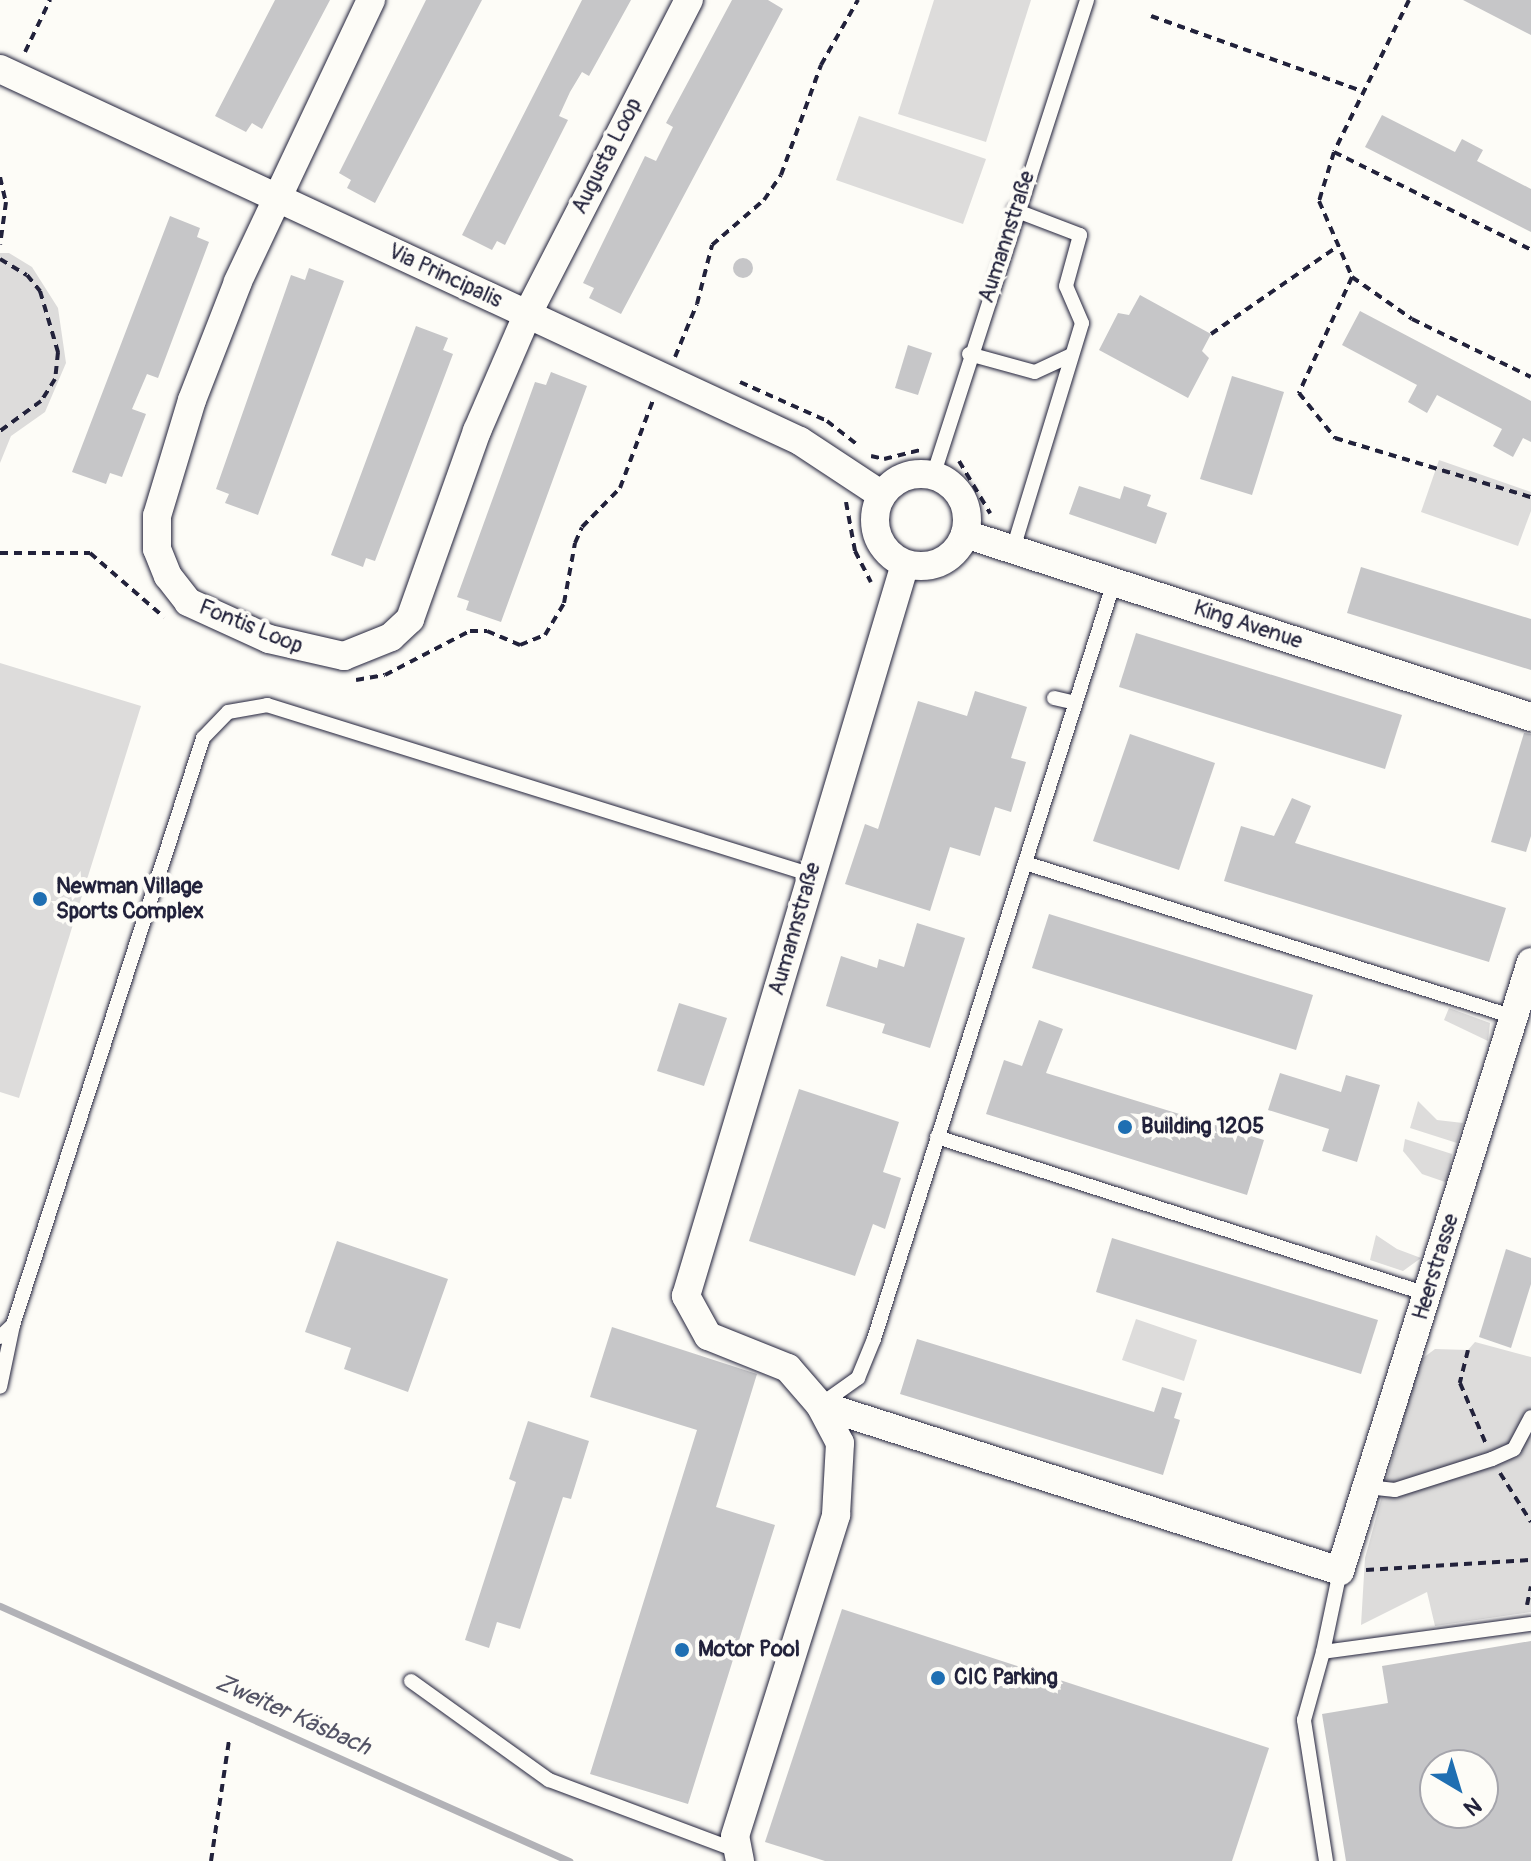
<!DOCTYPE html>
<meta charset="utf-8">
<style>
body{margin:0}
#map{position:relative;width:1531px;height:1861px;overflow:hidden;background:#fdfcf7;font-family:Pangolin,sans-serif}
div>[style]{position:absolute}
[style*='--x']{left:calc(var(--x)*1px);top:calc(var(--y)*1px);width:calc(var(--w)*1px);rotate:calc(var(--a)*1deg)}
.green>*{inset:0;background:#dddcdb}
.stream>*{height:7px;margin:-3.5px;padding:0 3.5px;transform-origin:3.5px;border-radius:3.5px;background:#b2b2b7}
.building>*{inset:0;background:#c6c6c8}
.round{border-radius:50%}
.path>*{height:4px;margin-top:-2px;transform-origin:0;background:repeating-linear-gradient(90deg,#22223b 0 8px,transparent 0 14px)}
.roads{filter:drop-shadow(0 0 2px #22223b) drop-shadow(0 0 2px #22223b)}
.service>*{height:14px;margin:-7px;padding:0 7px;transform-origin:7px;border-radius:7px;background:#fdfcf7}
.minor>*{height:28px;margin:-14px;padding:0 14px;transform-origin:14px;border-radius:14px;background:#fdfcf7}
.minor>.ring{margin:-14px;padding:0;box-sizing:content-box;background:none;border:28px solid #fdfcf7;border-radius:50%}
.dots>*{width:22px;height:22px;translate:-50% -50%;box-sizing:border-box;border:4px solid #fdfcf7;border-radius:50%}
span{translate:-50% -50%;white-space:nowrap;text-align:center;line-height:1.15;-webkit-text-stroke:8px #fdfcf7;paint-order:stroke}
.street-label{font-size:22px;color:#22223b}
.poi-label{font-size:22px;color:#22223b;font-weight:700}
.left{translate:0 -50%;text-align:left}
.water-label{font-size:24px;color:#545466;font-style:italic}
.north{position:absolute;left:1419px;top:1749px;width:80px;height:80px;box-sizing:border-box;background:#fdfcf7;border:2px solid #a5a5ac;border-radius:50%;rotate:142deg;font-size:22px;font-weight:700;line-height:32px;text-align:center;color:#22223b}
.north::after{content:'';display:block;margin:auto;width:28px;height:36px;background:#1f6fb2;clip-path:polygon(50% 0,100% 100%,50% 72%,0 100%)}
</style>
<div id="map">
<div class="green">
<div style="clip-path:polygon(934px 0,1031px 0,986px 142px,898px 114px)"></div>
<div style="clip-path:polygon(859px 116px,986px 159px,963px 224px,836px 180px)"></div>
<div style="clip-path:polygon(0 253px,9px 253px,32px 267px,58px 308px,66px 363px,45px 412px,11px 436px,0 463px)"></div>
<div style="clip-path:polygon(1439px 460px,1531px 492px,1531px 511px,1518px 546px,1421px 512px)"></div>
<div style="clip-path:polygon(0 663px,141px 706px,19px 1098px,0 1092px)"></div>
<div style="clip-path:polygon(1449px 1008px,1490px 1023px,1488px 1041px,1444px 1020px)"></div>
<div style="clip-path:polygon(1418px 1101px,1437px 1120px,1463px 1123px,1457px 1143px,1410px 1128px)"></div>
<div style="clip-path:polygon(1405px 1139px,1452px 1154px,1448px 1183px,1422px 1174px,1403px 1151px)"></div>
<div style="clip-path:polygon(1376px 1235px,1397px 1249px,1421px 1258px,1403px 1271px,1370px 1260px)"></div>
<div style="clip-path:polygon(1136px 1319px,1197px 1340px,1184px 1381px,1122px 1360px)"></div>
<div style="clip-path:polygon(1475px 1342px,1531px 1357px,1531px 1612px,1435px 1626px,1427px 1592px,1361px 1625px,1365px 1558px,1419px 1361px,1435px 1349px,1468px 1350px)"></div>
</div>
<div class="stream">
<div style="--x:0;--y:1606;--w:624;--a:24.14"></div>
</div>
<div class="building">
<div style="clip-path:polygon(275px 0,330px 0,262px 129px,252px 123px,246px 132px,215px 116px)"></div>
<div style="clip-path:polygon(426px 0,482px 0,375px 203px,347px 188px,351px 180px,339px 173px)"></div>
<div style="clip-path:polygon(582px 0,631px 0,589px 76px,582px 72px,570px 92px,559px 116px,568px 120px,505px 245px,497px 241px,492px 250px,462px 235px)"></div>
<div style="clip-path:polygon(732px 0,768px 0,783px 9px,621px 314px,589px 298px,594px 288px,583px 283px,645px 156px,656px 161px,673px 127px,666px 123px)"></div>
<div style="clip-path:polygon(1463px 0,1531px 0,1531px 35px)"></div>
<div style="clip-path:polygon(1382px 115px,1455px 152px,1462px 139px,1483px 150px,1477px 161px,1531px 189px,1531px 232px,1365px 147px)"></div>
<div style="clip-path:polygon(170px 216px,200px 228px,197px 237px,209px 242px,158px 378px,147px 374px,132px 409px,146px 414px,122px 477px,110px 473px,106px 484px,72px 472px)"></div>
<div class="round" style="left:733px;top:258px;width:20px;height:20px"></div>
<div style="clip-path:polygon(309px 268px,344px 281px,258px 515px,225px 503px,229px 494px,216px 489px,291px 275px,305px 280px)"></div>
<div style="clip-path:polygon(1140px 295px,1211px 334px,1202px 351px,1209px 358px,1188px 398px,1099px 350px,1118px 313px,1129px 315px)"></div>
<div style="clip-path:polygon(1360px 311px,1531px 401px,1531px 442px,1523px 438px,1513px 457px,1493px 446px,1502px 429px,1437px 395px,1427px 413px,1408px 402px,1417px 385px,1342px 345px)"></div>
<div style="clip-path:polygon(416px 326px,448px 338px,443px 350px,453px 354px,375px 561px,366px 558px,363px 567px,331px 555px)"></div>
<div style="clip-path:polygon(908px 345px,932px 353px,918px 395px,895px 388px)"></div>
<div style="clip-path:polygon(551px 372px,587px 386px,501px 622px,466px 610px,469px 601px,457px 597px,535px 382px,546px 385px)"></div>
<div style="clip-path:polygon(1232px 376px,1284px 392px,1252px 495px,1200px 479px)"></div>
<div style="clip-path:polygon(1079px 486px,1120px 499px,1124px 486px,1151px 495px,1147px 506px,1167px 513px,1156px 544px,1069px 514px)"></div>
<div style="clip-path:polygon(1361px 567px,1531px 619px,1531px 670px,1347px 613px)"></div>
<div style="clip-path:polygon(1136px 633px,1402px 715px,1385px 769px,1119px 687px)"></div>
<div style="clip-path:polygon(975px 691px,1027px 707px,1011px 758px,1026px 762px,1011px 812px,995px 807px,980px 856px,950px 847px,930px 911px,845px 884px,865px 824px,878px 829px,918px 701px,967px 716px)"></div>
<div style="clip-path:polygon(1524px 733px,1531px 734px,1531px 836px,1526px 852px,1491px 842px)"></div>
<div style="clip-path:polygon(1130px 734px,1215px 763px,1179px 870px,1093px 841px)"></div>
<div style="clip-path:polygon(1292px 798px,1311px 806px,1295px 843px,1506px 908px,1489px 962px,1224px 881px,1241px 826px,1274px 836px)"></div>
<div style="clip-path:polygon(1049px 914px,1313px 995px,1296px 1050px,1032px 968px)"></div>
<div style="clip-path:polygon(917px 923px,965px 938px,930px 1048px,882px 1033px,885px 1024px,826px 1006px,841px 956px,877px 968px,879px 959px,904px 967px)"></div>
<div style="clip-path:polygon(679px 1003px,727px 1018px,704px 1086px,657px 1071px)"></div>
<div style="clip-path:polygon(1039px 1020px,1063px 1029px,1046px 1073px,1264px 1140px,1247px 1195px,986px 1114px,1004px 1060px,1022px 1066px)"></div>
<div style="clip-path:polygon(1280px 1073px,1341px 1092px,1346px 1075px,1380px 1085px,1357px 1162px,1322px 1151px,1329px 1129px,1268px 1110px)"></div>
<div style="clip-path:polygon(799px 1089px,899px 1122px,883px 1172px,901px 1178px,885px 1229px,873px 1224px,855px 1276px,749px 1241px)"></div>
<div style="clip-path:polygon(1112px 1238px,1378px 1320px,1361px 1374px,1096px 1292px)"></div>
<div style="clip-path:polygon(337px 1241px,448px 1279px,408px 1392px,344px 1369px,351px 1348px,305px 1332px)"></div>
<div style="clip-path:polygon(1506px 1249px,1531px 1258px,1531px 1284px,1511px 1348px,1479px 1337px)"></div>
<div style="clip-path:polygon(612px 1327px,757px 1374px,716px 1507px,775px 1525px,688px 1804px,590px 1774px,697px 1430px,590px 1397px)"></div>
<div style="clip-path:polygon(917px 1339px,1154px 1412px,1162px 1387px,1182px 1393px,1174px 1418px,1180px 1420px,1163px 1475px,900px 1394px)"></div>
<div style="clip-path:polygon(528px 1421px,589px 1441px,571px 1499px,563px 1497px,520px 1629px,497px 1622px,489px 1648px,465px 1640px,516px 1482px,509px 1479px)"></div>
<div style="clip-path:polygon(842px 1609px,1269px 1748px,1232px 1861px,825px 1861px,765px 1842px)"></div>
<div style="clip-path:polygon(evenodd,1531px 1641px,1531px 1861px,1346px 1861px,1322px 1714px,1388px 1703px,1382px 1666px,1531px 1641px,1435px 1765px,1483px 1765px,1483px 1813px,1435px 1813px,1435px 1765px)"></div>
</div>
<div class="path">
<div style="--x:1409;--y:0;--w:169;--a:116.3"></div>
<div style="--x:1334;--y:152;--w:51;--a:107"></div>
<div style="--x:1319;--y:201;--w:83;--a:66.5"></div>
<div style="--x:1352;--y:277;--w:73;--a:35"></div>
<div style="--x:1412;--y:319;--w:132;--a:26"></div>
<div style="--x:1151;--y:16;--w:224;--a:19.6"></div>
<div style="--x:25;--y:52;--w:58;--a:-64.3"></div>
<div style="--x:1334;--y:152;--w:220;--a:26.4"></div>
<div style="--x:0;--y:177;--w:26;--a:77"></div>
<div style="--x:6;--y:202;--w:43;--a:97.9"></div>
<div style="--x:0;--y:259;--w:31;--a:31"></div>
<div style="--x:27;--y:275;--w:21;--a:51"></div>
<div style="--x:40;--y:291;--w:64;--a:73.6"></div>
<div style="--x:58;--y:352;--w:27;--a:96"></div>
<div style="--x:55;--y:379;--w:26;--a:122"></div>
<div style="--x:41;--y:401;--w:51;--a:143.8"></div>
<div style="--x:1352;--y:277;--w:128;--a:114.6"></div>
<div style="--x:1299;--y:393;--w:58;--a:51.3"></div>
<div style="--x:1335;--y:438;--w:205;--a:16.8"></div>
<div style="--x:1211;--y:334;--w:151;--a:-34.7"></div>
<div style="--x:675;--y:357;--w:57;--a:-67.5"></div>
<div style="--x:697;--y:304;--w:61;--a:-75.7"></div>
<div style="--x:712;--y:245;--w:69;--a:-40.9"></div>
<div style="--x:764;--y:200;--w:30;--a:-56"></div>
<div style="--x:781;--y:175;--w:117;--a:-70"></div>
<div style="--x:821;--y:65;--w:75;--a:-60.4"></div>
<div style="--x:740;--y:382;--w:95;--a:24.1"></div>
<div style="--x:827;--y:421;--w:39;--a:38"></div>
<div style="--x:871;--y:456;--w:13;--a:13"></div>
<div style="--x:884;--y:459;--w:41;--a:-14"></div>
<div style="--x:959;--y:461;--w:61;--a:59.2"></div>
<div style="--x:846;--y:502;--w:50;--a:79.6"></div>
<div style="--x:855;--y:551;--w:35;--a:63"></div>
<div style="--x:0;--y:553;--w:90;--a:0"></div>
<div style="--x:90;--y:553;--w:98;--a:40.9"></div>
<div style="--x:356;--y:680;--w:29;--a:-10"></div>
<div style="--x:385;--y:675;--w:96;--a:-27.4"></div>
<div style="--x:470;--y:631;--w:17;--a:0"></div>
<div style="--x:487;--y:631;--w:36;--a:23"></div>
<div style="--x:520;--y:645;--w:27;--a:-22"></div>
<div style="--x:545;--y:635;--w:37;--a:-59"></div>
<div style="--x:564;--y:603;--w:61;--a:-79.6"></div>
<div style="--x:575;--y:543;--w:17;--a:-66"></div>
<div style="--x:582;--y:527;--w:54;--a:-45.7"></div>
<div style="--x:620;--y:488;--w:94;--a:-69.4"></div>
<div style="--x:1468;--y:1350;--w:34;--a:104"></div>
<div style="--x:1460;--y:1383;--w:66;--a:66.9"></div>
<div style="--x:1500;--y:1473;--w:58;--a:57.7"></div>
<div style="--x:1366;--y:1570;--w:165;--a:-3.5"></div>
<div style="--x:1527;--y:1605;--w:19;--a:-78"></div>
<div style="--x:211;--y:1861;--w:121;--a:-81.5"></div>
</div>
<div class="roads">
<div class="service">
<div style="--x:969;--y:354;--w:68;--a:15.3"></div>
<div style="--x:1035;--y:372;--w:40;--a:-25"></div>
<div style="--x:933;--y:476;--w:500;--a:-72.07"></div>
<div style="--x:1013;--y:549;--w:236;--a:-73"></div>
<div style="--x:1082;--y:323;--w:40;--a:-113.4"></div>
<div style="--x:1066;--y:286;--w:53;--a:-74.6"></div>
<div style="--x:1080;--y:235;--w:70;--a:-159"></div>
<div style="--x:1054;--y:698;--w:22;--a:13"></div>
<div style="--x:1025;--y:863;--w:513;--a:17.48"></div>
<div style="--x:937;--y:1137;--w:515;--a:17.77"></div>
<div style="--x:13;--y:1325;--w:617;--a:-72.06"></div>
<div style="--x:203;--y:738;--w:36;--a:-46"></div>
<div style="--x:228;--y:712;--w:40;--a:-10"></div>
<div style="--x:267;--y:705;--w:571;--a:17.32"></div>
<div style="--x:0;--y:1337;--w:18;--a:-43"></div>
<div style="--x:13;--y:1325;--w:63;--a:101.8"></div>
<div style="--x:820;--y:1405;--w:47;--a:-35.4"></div>
<div style="--x:858;--y:1378;--w:42;--a:-67.7"></div>
<div style="--x:874;--y:1339;--w:794;--a:-72.41"></div>
<div style="--x:1367;--y:1487;--w:28;--a:6"></div>
<div style="--x:1395;--y:1490;--w:102;--a:-17.7"></div>
<div style="--x:1492;--y:1459;--w:24;--a:-24"></div>
<div style="--x:1514;--y:1449;--w:36;--a:-62"></div>
<div style="--x:1323;--y:1652;--w:83;--a:-78.1"></div>
<div style="--x:411;--y:1681;--w:170;--a:35.7"></div>
<div style="--x:549;--y:1780;--w:202;--a:20.6"></div>
<div style="--x:1326;--y:1861;--w:143;--a:-98.9"></div>
<div style="--x:1304;--y:1720;--w:71;--a:-74.4"></div>
<div style="--x:1323;--y:1652;--w:210;--a:-7.7"></div>
</div>
<div class="minor">
<div style="--x:371;--y:0;--w:312;--a:115.3"></div>
<div style="--x:238;--y:282;--w:127;--a:111.3"></div>
<div style="--x:192;--y:400;--w:121;--a:106.8"></div>
<div style="--x:157;--y:516;--w:33;--a:90"></div>
<div style="--x:157;--y:549;--w:29;--a:68"></div>
<div style="--x:168;--y:576;--w:33;--a:52"></div>
<div style="--x:188;--y:602;--w:89;--a:24.6"></div>
<div style="--x:269;--y:639;--w:77;--a:12.8"></div>
<div style="--x:344;--y:656;--w:51;--a:-22"></div>
<div style="--x:391;--y:637;--w:26;--a:-43"></div>
<div style="--x:410;--y:619;--w:200;--a:-70.4"></div>
<div style="--x:477;--y:431;--w:129;--a:-66.6"></div>
<div style="--x:528;--y:313;--w:352;--a:-62.8"></div>
<div style="--x:0;--y:69;--w:882;--a:24.94"></div>
<div style="--x:800;--y:441;--w:98;--a:33.4"></div>
<div class="ring" style="left:875px;top:474px;width:64px;height:64px"></div>
<div style="--x:965;--y:534;--w:595;--a:17.92"></div>
<div style="--x:820;--y:1405;--w:546;--a:17.7"></div>
<div style="--x:1340;--y:1571;--w:638;--a:-72.59"></div>
<div style="--x:740;--y:1861;--w:25;--a:-101"></div>
<div style="--x:735;--y:1836;--w:337;--a:-72.5"></div>
<div style="--x:836;--y:1515;--w:72;--a:-86.8"></div>
<div style="--x:840;--y:1443;--w:43;--a:-117.8"></div>
<div style="--x:820;--y:1405;--w:49;--a:-130.9"></div>
<div style="--x:788;--y:1368;--w:86;--a:-158.2"></div>
<div style="--x:708;--y:1336;--w:46;--a:-118.8"></div>
<div style="--x:686;--y:1296;--w:764;--a:-73.34"></div>
</div>
</div>
<div class="dots">
<div style="left:40px;top:899px;background:#1f6fb2"></div>
<div style="left:1125px;top:1127px;background:#1f6fb2"></div>
<div style="left:682px;top:1650px;background:#1f6fb2"></div>
<div style="left:938px;top:1678px;background:#1f6fb2"></div>
</div>
<div class="street-label">
<span style="left:607px;top:156px;rotate:-63deg">Augusta Loop</span>
<span style="left:1007px;top:237px;rotate:-72deg">Aumannstraße</span>
<span style="left:445px;top:276px;rotate:25deg">Via Principalis</span>
<span style="left:1248px;top:625px;rotate:18deg">King Avenue</span>
<span style="left:251px;top:627px;rotate:22deg">Fontis Loop</span>
<span style="left:795px;top:929px;rotate:-74deg">Aumannstraße</span>
<span style="left:1436px;top:1267px;rotate:-73deg">Heerstrasse</span>
</div>
<div class="poi-label">
<span class="left" style="left:56px;top:899px">Newman Village<br>Sports Complex</span>
<span class="left" style="left:1141px;top:1127px">Building 1205</span>
<span class="left" style="left:698px;top:1650px">Motor Pool</span>
<span class="left" style="left:954px;top:1678px">CIC Parking</span>
</div>
<div class="water-label">
<span style="left:293px;top:1715px;rotate:24deg">Zweiter Käsbach</span>
</div>
<div class="north">N</div>
</div>
